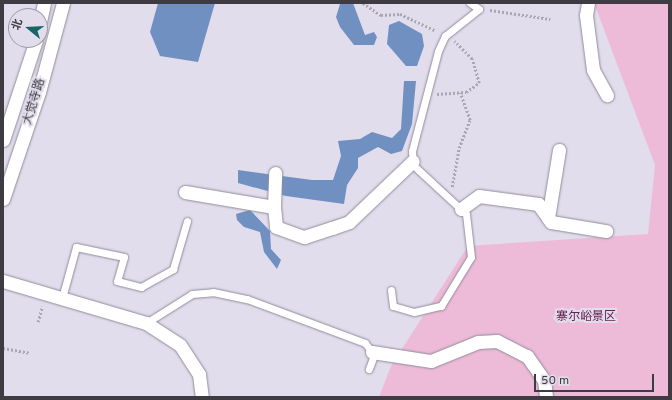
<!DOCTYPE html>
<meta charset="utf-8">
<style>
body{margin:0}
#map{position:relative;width:672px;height:400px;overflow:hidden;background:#e2ddec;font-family:Overpass,"Noto Sans SC",sans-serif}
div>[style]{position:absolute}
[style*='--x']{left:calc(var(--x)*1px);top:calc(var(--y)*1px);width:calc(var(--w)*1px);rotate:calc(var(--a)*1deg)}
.green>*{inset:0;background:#edbbd8}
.water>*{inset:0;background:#7190c2}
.path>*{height:2.5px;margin-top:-1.25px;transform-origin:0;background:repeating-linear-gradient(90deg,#aaa6b2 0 2px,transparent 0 4px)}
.roads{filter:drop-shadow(0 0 1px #908c9a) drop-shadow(0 0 1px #908c9a)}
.lane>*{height:7px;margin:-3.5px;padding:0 3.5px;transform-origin:3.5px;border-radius:3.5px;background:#fff}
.street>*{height:13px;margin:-6.5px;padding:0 6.5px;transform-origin:6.5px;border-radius:6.5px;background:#fff}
span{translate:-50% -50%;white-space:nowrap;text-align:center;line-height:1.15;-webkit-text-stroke:4px #e2ddec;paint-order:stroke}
.street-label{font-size:12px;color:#3e3c42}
.park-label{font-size:12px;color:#65214f}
.frame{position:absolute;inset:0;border:4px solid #3e3c42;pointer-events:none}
.north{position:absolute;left:8px;top:8px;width:40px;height:40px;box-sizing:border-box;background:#e2ddec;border:1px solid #a09da8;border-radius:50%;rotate:288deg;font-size:11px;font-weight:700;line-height:16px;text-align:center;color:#3e3c42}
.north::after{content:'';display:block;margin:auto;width:14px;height:18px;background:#166567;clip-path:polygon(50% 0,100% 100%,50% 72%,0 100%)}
.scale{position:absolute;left:534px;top:374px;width:120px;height:18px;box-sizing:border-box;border:2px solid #3e3c42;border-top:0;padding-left:5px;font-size:12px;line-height:14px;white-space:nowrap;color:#3e3c42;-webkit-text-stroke:3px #e2ddec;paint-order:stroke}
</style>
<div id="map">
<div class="green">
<div style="clip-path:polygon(594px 3px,669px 3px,669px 397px,379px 397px,391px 366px,468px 246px,648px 234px,655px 165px)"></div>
</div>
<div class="water">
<div style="clip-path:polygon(158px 3px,215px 3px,198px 62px,160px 56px,150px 32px)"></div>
<div style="clip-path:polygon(353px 3px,365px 35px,374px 32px,377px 37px,374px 45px,354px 45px,340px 27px,336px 17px,340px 4px)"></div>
<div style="clip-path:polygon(399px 21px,422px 34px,424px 46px,417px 66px,406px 66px,387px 44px,389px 25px)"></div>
<div style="clip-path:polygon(404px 81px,416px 81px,412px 124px,402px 151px,391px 154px,378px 147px,358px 158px,358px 168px,347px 185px,344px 204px,286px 196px,238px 183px,238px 170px,312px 180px,333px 180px,341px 156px,338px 141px,360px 139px,372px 132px,392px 138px,401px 129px)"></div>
<div style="clip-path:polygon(250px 210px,270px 231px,271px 249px,281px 260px,277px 269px,264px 252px,260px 232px,244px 227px,237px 220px,236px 214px)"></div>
</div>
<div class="path">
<div style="--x:363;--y:3;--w:22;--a:34"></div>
<div style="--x:381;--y:15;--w:19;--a:-3"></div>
<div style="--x:400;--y:14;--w:40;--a:25"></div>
<div style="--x:490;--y:10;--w:61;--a:8.5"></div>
<div style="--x:437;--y:94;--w:29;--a:-4"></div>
<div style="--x:466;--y:92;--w:16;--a:-35"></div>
<div style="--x:479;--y:83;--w:25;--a:-106"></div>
<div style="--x:472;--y:59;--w:25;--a:-135"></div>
<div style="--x:452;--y:187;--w:40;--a:-80"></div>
<div style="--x:459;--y:148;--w:30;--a:-69"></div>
<div style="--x:470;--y:120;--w:29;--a:-110"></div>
<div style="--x:38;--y:322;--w:16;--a:-75"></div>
<div style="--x:3;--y:348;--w:27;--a:10"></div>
</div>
<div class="roads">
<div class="lane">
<div style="--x:391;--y:290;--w:16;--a:83"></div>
<div style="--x:393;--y:306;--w:22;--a:16"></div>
<div style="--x:414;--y:312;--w:28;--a:-13"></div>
<div style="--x:441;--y:306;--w:57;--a:-58.5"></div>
<div style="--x:471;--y:257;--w:43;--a:-96.6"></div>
<div style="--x:466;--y:214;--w:72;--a:-137.2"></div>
<div style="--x:413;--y:165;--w:14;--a:-94"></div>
<div style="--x:412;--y:151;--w:103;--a:-75.4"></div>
<div style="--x:438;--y:51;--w:17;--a:-65"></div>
<div style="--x:445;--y:36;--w:43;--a:-38.5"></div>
<div style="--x:479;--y:9;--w:11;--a:-146"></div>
<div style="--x:62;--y:298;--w:53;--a:-74.6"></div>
<div style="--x:76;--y:247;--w:49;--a:11.8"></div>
<div style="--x:124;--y:257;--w:25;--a:106"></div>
<div style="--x:117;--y:281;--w:25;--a:14"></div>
<div style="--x:141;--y:287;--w:37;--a:-29"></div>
<div style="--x:173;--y:269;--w:50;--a:-73.7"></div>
<div style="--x:146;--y:323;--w:54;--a:-32.2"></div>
<div style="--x:192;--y:294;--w:21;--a:-5"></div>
<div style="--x:213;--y:292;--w:35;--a:12"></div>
<div style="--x:247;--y:299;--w:126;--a:20.4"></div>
<div style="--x:365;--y:343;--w:15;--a:53"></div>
<div style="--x:374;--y:355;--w:15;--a:110"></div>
</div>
<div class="street">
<div style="--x:588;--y:3;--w:12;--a:99"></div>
<div style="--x:586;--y:15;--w:55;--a:82.7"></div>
<div style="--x:593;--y:70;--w:29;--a:61"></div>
<div style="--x:40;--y:22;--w:19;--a:-78"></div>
<div style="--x:3;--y:140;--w:105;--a:-71.7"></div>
<div style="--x:185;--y:192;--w:90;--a:9.6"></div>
<div style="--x:274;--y:207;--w:34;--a:-88"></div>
<div style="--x:3;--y:199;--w:113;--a:-71.4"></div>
<div style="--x:39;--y:92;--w:92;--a:-74.9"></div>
<div style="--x:274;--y:207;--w:20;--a:84"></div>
<div style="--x:276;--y:227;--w:30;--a:20"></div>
<div style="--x:304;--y:237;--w:29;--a:-18"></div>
<div style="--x:332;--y:228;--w:18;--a:-19"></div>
<div style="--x:349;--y:222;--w:88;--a:-43.6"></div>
<div style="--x:461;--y:209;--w:22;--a:-36"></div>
<div style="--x:479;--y:196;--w:60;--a:7.7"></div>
<div style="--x:538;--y:204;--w:17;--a:54"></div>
<div style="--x:548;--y:218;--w:69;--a:-80.8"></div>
<div style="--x:548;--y:218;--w:5;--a:53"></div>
<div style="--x:551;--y:222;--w:56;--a:9.3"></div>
<div style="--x:3;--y:281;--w:149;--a:16.4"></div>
<div style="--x:146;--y:323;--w:40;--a:32.9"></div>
<div style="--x:180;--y:345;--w:35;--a:57"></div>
<div style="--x:199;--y:374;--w:23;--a:83"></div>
<div style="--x:372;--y:352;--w:60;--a:8.7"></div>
<div style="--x:431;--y:361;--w:51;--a:-22"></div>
<div style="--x:478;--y:342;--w:19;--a:-3"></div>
<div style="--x:497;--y:341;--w:34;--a:27"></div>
<div style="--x:527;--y:356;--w:29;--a:55"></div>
<div style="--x:544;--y:380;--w:17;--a:83"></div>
</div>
</div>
<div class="street-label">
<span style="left:35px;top:102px;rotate:-73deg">大觉寺路</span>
</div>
<div class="park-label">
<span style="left:586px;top:318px">寨尔峪景区</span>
</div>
<div class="frame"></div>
<div class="north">北</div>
<div class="scale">50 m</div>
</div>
